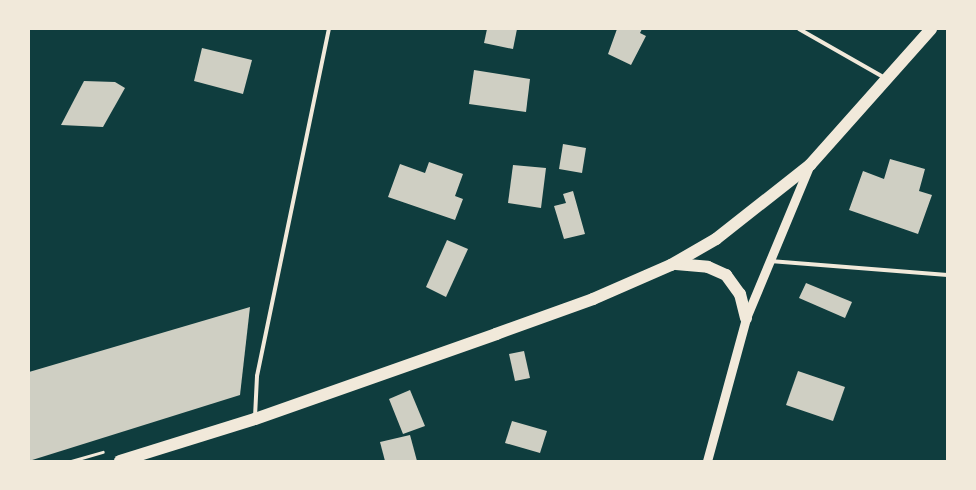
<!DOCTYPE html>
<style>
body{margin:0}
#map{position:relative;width:976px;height:490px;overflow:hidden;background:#0f3d3e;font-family:"Noto Sans",sans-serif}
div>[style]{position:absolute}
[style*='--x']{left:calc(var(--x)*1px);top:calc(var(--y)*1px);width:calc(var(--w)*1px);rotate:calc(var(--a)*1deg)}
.building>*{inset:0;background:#cfcfc3}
.path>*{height:3px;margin:-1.5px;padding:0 1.5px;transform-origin:1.5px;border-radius:1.5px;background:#f1e9da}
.service>*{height:4px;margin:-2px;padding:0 2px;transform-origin:2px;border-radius:2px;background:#f1e9da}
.tertiary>*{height:9px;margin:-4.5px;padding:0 4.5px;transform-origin:4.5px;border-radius:4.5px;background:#f1e9da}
.primary>*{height:12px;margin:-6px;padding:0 6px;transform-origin:6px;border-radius:6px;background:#f1e9da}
span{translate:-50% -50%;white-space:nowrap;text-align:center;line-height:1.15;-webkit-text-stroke:4.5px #f1e9da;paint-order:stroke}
.frame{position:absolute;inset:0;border:30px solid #f1e9da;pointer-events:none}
</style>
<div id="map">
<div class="building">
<div style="clip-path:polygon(487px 29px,517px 29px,513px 49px,484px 43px)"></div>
<div style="clip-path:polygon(617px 29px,642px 29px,640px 33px,646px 36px,631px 65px,608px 54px)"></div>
<div style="clip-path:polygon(202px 48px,252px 60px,243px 94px,194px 81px)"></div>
<div style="clip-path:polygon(474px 70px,530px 79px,526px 112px,469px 104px)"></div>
<div style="clip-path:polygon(84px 81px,115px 82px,125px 88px,103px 127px,61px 125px)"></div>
<div style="clip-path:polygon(563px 144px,586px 148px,582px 173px,559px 169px)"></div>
<div style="clip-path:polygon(890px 159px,925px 169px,919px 191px,932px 195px,918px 234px,849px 210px,863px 171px,884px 179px)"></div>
<div style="clip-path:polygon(429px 162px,463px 174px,455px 196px,463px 199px,455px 220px,388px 197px,400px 164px,425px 173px)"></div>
<div style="clip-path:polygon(513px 165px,546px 168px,541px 208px,508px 203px)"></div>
<div style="clip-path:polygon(573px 191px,585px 234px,564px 239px,554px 206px,566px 203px,563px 194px)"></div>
<div style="clip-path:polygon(447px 240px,468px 249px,446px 297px,426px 287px)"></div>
<div style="clip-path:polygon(806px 283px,852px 302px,845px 318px,799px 298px)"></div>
<div style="clip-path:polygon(250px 307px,240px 395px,29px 461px,29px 372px)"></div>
<div style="clip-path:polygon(524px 351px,530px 378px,515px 381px,509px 354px)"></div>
<div style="clip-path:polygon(798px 371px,845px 387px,833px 421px,786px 405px)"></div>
<div style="clip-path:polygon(410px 390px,425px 426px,403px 434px,389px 399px)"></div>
<div style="clip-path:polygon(512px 421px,547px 431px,540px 453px,505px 443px)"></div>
<div style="clip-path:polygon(410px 435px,417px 461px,385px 461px,380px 442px)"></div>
</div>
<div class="path">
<div style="--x:71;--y:461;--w:33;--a:-16"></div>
</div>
<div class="service">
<div style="--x:799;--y:29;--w:99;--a:29.7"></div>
<div style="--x:770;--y:261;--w:178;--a:4.5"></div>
<div style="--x:255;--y:417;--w:41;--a:-87.2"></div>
<div style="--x:257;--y:376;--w:354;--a:-78.3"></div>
</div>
<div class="tertiary">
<div style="--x:707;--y:461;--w:148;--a:-74.7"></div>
<div style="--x:746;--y:318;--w:164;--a:-67.4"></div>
</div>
<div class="primary">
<div style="--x:676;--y:264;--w:32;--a:5"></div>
<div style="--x:708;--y:267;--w:20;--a:24"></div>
<div style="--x:726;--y:275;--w:24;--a:54"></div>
<div style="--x:740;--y:294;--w:25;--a:76"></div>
<div style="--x:120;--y:461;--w:141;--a:-17.3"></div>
<div style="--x:255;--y:419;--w:256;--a:-19.4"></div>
<div style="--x:496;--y:334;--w:103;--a:-19.8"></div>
<div style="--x:593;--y:299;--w:85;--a:-23.6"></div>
<div style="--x:671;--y:265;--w:52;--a:-30"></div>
<div style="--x:716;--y:239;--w:120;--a:-38.2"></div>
<div style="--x:810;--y:165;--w:182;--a:-48.3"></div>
</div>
<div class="frame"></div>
</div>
